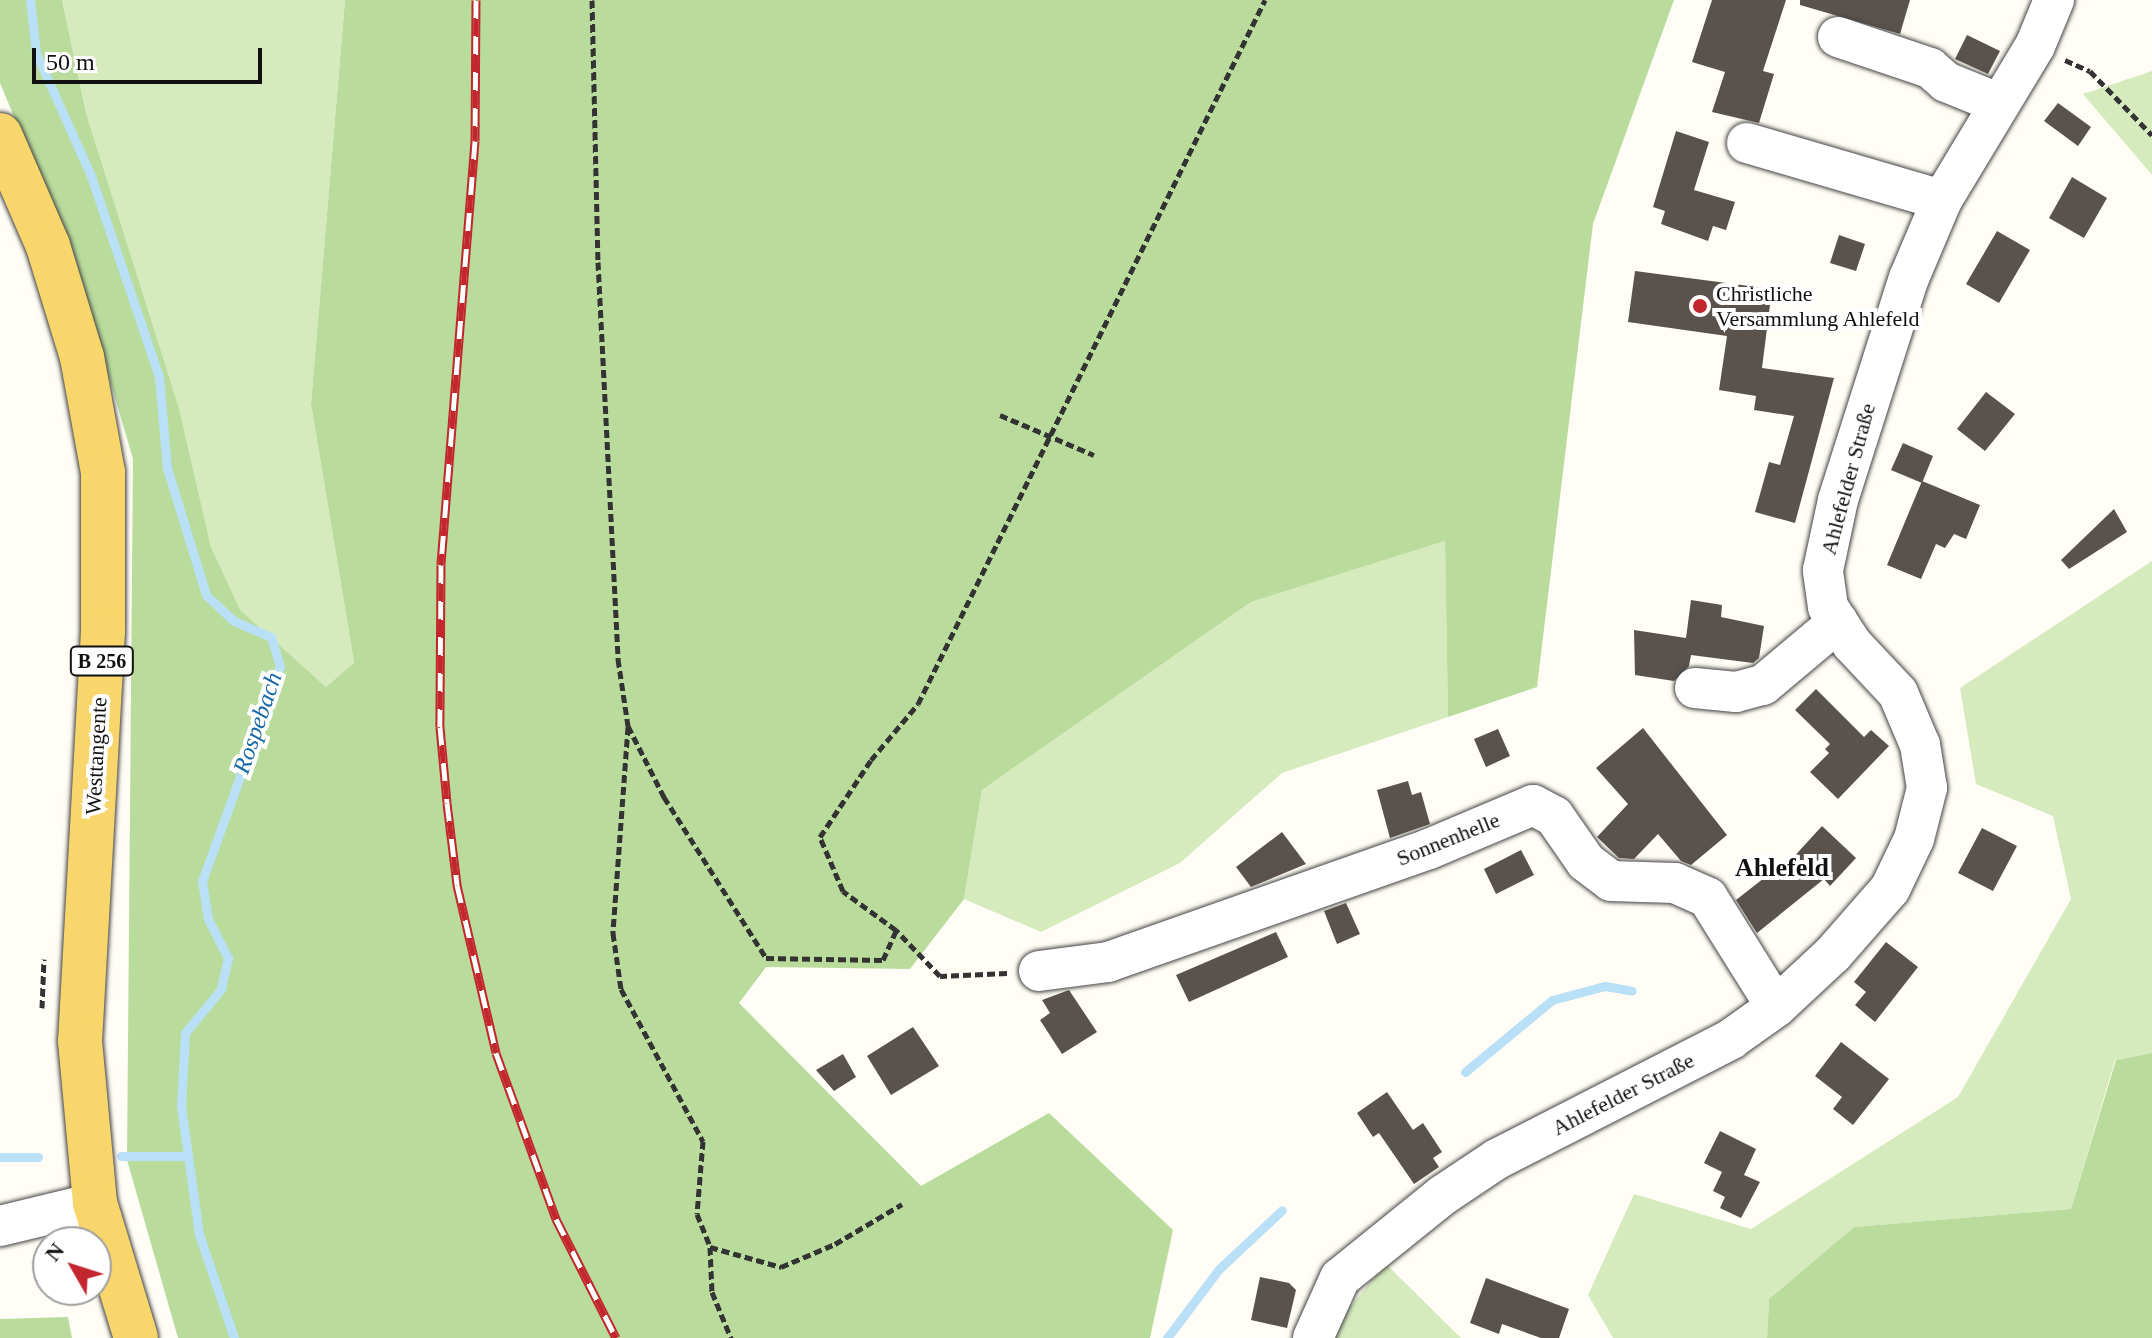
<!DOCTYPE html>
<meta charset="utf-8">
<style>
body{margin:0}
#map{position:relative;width:2152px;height:1338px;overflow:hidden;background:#fffdf5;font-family:Georgia,serif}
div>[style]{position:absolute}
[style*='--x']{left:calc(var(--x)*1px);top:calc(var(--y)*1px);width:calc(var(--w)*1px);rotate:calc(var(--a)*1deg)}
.green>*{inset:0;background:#d5ebbd}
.forest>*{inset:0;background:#b9dc9c}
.stream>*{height:9px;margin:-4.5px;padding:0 4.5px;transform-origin:4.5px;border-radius:4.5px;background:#b9e0f7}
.building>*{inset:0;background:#5a524d}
.path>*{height:5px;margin-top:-2.5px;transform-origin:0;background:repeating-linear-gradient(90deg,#333 0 8px,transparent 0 12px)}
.roads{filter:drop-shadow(0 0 2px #444) drop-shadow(0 0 2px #444)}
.minor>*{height:40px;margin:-20px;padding:0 20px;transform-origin:20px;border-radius:20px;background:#fff}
.major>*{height:44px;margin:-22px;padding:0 22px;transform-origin:22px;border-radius:22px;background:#f9d66b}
.rail>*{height:9px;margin-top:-4.5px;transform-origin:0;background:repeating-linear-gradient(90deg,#fff 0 18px,#c4262e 0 36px);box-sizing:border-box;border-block:2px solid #c4262e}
.dots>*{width:22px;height:22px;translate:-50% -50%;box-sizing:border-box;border:4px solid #fff;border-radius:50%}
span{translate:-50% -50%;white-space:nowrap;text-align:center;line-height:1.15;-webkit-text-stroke:8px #fff;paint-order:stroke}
.shield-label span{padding:2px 6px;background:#fff;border:2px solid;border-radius:6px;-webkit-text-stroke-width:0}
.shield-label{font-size:20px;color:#111;font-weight:700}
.poi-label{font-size:22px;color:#111}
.left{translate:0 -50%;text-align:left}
.street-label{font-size:22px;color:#111}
.water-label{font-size:24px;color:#1768a6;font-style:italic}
.quarter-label{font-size:26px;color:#111;font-weight:700}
.north{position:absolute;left:32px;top:1226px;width:80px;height:80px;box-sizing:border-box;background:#fff;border:2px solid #a0a0a0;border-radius:50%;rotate:309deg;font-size:22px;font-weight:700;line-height:32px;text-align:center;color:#111}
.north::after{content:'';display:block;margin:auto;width:28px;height:36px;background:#c4262e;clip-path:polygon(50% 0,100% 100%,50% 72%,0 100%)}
.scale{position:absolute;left:32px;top:48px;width:230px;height:36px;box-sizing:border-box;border:4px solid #111;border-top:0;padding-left:10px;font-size:24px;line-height:28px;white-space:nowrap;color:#111;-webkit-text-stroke:6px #fff;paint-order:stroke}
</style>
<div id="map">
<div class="green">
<div style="clip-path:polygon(62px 0,345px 0,311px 404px,354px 664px,326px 687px,239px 610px,211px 547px,179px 408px,86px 113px)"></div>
<div style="clip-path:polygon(2152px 71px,2152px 175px,2083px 94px)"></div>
<div style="clip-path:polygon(1445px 541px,1448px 717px,1282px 773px,1180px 863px,1041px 932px,964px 899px,982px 790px,1251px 602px)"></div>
<div style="clip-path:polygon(2152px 561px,2152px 1053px,2115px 1060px,2071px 1209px,1854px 1227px,1769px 1299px,1767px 1338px,1613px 1338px,1588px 1295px,1634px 1194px,1751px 1229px,1958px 1097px,2071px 899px,2053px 816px,1976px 784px,1960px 688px)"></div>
<div style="clip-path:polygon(1385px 1263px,1461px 1338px,1326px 1338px)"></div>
</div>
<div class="forest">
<div style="clip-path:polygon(0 0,62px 0,86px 113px,179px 408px,211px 547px,240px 610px,326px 687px,354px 663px,311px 404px,345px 0,1674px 0,1593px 224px,1537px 687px,1448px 717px,1445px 541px,1251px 602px,982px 790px,964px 899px,910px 969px,766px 967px,739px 1003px,921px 1186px,1049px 1113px,1173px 1230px,1150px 1338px,178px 1338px,127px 1160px,133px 459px,77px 268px,0 83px)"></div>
<div style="clip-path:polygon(2152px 1053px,2152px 1338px,1767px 1338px,1769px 1299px,1854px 1227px,2071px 1209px,2116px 1060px)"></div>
<div style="clip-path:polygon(68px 1317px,72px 1338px,0 1338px,0 1319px)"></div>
</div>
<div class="stream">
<div style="--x:30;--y:0;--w:53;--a:83.5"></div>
<div style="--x:36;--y:53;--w:135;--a:65.9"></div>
<div style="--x:91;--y:176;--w:212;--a:71.3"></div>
<div style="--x:159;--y:377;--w:91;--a:85"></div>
<div style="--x:167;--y:468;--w:133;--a:72.9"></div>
<div style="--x:206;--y:595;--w:38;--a:43"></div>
<div style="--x:234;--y:621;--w:40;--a:23.4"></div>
<div style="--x:271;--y:637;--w:30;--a:73"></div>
<div style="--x:280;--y:666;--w:229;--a:109.9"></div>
<div style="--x:202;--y:881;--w:38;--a:81"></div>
<div style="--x:208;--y:919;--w:44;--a:62.9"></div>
<div style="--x:228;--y:958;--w:32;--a:103"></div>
<div style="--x:221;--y:989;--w:57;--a:129.3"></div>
<div style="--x:185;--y:1033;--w:73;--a:93.1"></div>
<div style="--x:181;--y:1106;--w:129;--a:82"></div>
<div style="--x:199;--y:1234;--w:110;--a:71.4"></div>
<div style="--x:1465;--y:1072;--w:113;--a:-39.6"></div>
<div style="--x:1552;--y:1000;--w:55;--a:-14.8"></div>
<div style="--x:1605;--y:986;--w:27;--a:10"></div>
<div style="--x:121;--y:1156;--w:67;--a:0"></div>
<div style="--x:0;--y:1157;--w:38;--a:0"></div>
<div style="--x:1167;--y:1338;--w:86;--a:-53"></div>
<div style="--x:1219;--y:1269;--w:86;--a:-43.1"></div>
</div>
<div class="building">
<div style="clip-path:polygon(1712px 0,1786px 0,1763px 71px,1774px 74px,1759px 123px,1712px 112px,1725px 72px,1692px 62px)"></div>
<div style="clip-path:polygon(1800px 0,1910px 0,1900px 34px,1800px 5px)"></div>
<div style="clip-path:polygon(1967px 35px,2000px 51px,1988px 74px,1955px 59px)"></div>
<div style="clip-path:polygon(2058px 103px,2091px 127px,2078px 146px,2044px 121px)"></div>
<div style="clip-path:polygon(1676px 131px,1709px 142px,1694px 190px,1735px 202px,1726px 230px,1713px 226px,1708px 241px,1661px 224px,1665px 211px,1653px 207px)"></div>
<div style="clip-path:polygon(2072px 177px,2107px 198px,2084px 238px,2049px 218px)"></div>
<div style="clip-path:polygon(1997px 231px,2030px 250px,1999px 303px,1966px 284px)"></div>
<div style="clip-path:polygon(1839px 235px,1865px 244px,1856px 271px,1830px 263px)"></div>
<div style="clip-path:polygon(1635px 271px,1772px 289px,1762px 368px,1834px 378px,1795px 523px,1755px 512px,1769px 462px,1780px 465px,1794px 416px,1754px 410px,1756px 396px,1719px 390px,1727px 336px,1628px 322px)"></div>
<div style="clip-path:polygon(1986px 392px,2015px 414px,1985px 451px,1957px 429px)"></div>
<div style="clip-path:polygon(1903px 443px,1933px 456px,1922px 483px,1891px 470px)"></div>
<div style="clip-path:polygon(1922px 481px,1980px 505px,1966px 539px,1954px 534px,1945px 548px,1936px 544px,1921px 579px,1887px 565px)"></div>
<div style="clip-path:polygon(2114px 509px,2127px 532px,2069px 569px,2061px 560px)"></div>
<div style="clip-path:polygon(1691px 600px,1722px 605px,1721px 617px,1764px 626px,1759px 658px,1753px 663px,1691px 655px,1689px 666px,1674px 681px,1635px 675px,1634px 630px,1686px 638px)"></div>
<div style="clip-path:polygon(1816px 689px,1864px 737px,1871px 730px,1889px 746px,1838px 799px,1810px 772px,1829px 753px,1825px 749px,1830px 744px,1795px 710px)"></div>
<div style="clip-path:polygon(1643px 728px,1727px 835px,1691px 865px,1681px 861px,1658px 834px,1634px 859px,1619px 858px,1597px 837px,1628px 804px,1596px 768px)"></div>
<div style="clip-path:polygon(1498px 729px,1510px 756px,1486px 767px,1474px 739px)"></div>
<div style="clip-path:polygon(1408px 781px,1412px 795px,1421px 792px,1430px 824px,1390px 838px,1377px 790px)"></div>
<div style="clip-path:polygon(1822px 826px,1856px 858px,1830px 886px,1824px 879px,1757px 933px,1736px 900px,1773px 871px,1777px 875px)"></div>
<div style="clip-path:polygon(1982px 828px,2017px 846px,1993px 891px,1958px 873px)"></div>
<div style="clip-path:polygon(1282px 832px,1306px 864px,1251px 887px,1236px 867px)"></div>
<div style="clip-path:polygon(1521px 850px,1534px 875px,1496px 894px,1484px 869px)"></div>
<div style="clip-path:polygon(1346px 903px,1360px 934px,1337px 944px,1324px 911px)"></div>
<div style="clip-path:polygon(1276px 932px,1288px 957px,1189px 1002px,1176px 975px)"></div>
<div style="clip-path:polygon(1886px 942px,1918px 967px,1875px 1022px,1855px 1005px,1866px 992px,1854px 982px)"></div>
<div style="clip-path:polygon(1069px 990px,1097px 1032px,1062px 1054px,1040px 1020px,1050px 1013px,1042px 1000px)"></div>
<div style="clip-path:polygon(913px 1027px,939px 1066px,891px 1095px,867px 1056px)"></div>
<div style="clip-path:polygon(1841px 1042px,1889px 1079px,1853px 1125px,1833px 1109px,1842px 1097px,1815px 1076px)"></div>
<div style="clip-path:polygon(843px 1054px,856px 1077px,834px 1091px,816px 1070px)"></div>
<div style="clip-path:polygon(1387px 1092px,1413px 1130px,1423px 1123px,1442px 1152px,1433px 1158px,1439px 1167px,1414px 1184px,1379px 1133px,1373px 1137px,1357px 1113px)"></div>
<div style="clip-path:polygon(1720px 1131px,1756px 1149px,1744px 1175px,1760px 1182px,1741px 1218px,1720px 1208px,1725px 1197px,1713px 1191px,1722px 1172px,1704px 1163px)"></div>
<div style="clip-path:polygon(1260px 1277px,1289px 1283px,1296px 1290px,1287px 1328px,1251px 1320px)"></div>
<div style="clip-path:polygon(1486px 1278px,1569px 1309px,1559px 1338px,1541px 1338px,1502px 1324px,1499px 1334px,1470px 1323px)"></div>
</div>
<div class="path">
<div style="--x:592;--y:0;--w:262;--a:88.7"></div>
<div style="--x:598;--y:262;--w:398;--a:87.1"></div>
<div style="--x:618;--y:659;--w:68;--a:81.5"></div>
<div style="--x:628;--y:726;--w:80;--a:63.1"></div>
<div style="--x:664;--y:797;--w:191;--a:57.6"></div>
<div style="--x:766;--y:958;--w:117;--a:1"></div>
<div style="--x:883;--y:960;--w:32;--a:-66"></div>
<div style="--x:2065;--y:60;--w:27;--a:24"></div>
<div style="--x:2090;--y:71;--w:89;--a:45.9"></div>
<div style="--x:1000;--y:415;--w:102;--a:23.1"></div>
<div style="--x:628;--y:727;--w:207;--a:94.2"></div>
<div style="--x:613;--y:933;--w:57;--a:81.9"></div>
<div style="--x:621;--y:989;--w:173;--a:61.7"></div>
<div style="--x:703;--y:1141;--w:73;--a:94.7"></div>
<div style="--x:697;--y:1214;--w:35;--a:68"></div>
<div style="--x:710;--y:1247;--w:74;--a:15.7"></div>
<div style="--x:781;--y:1267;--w:59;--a:-23.1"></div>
<div style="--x:835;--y:1244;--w:78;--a:-30.8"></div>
<div style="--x:1007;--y:973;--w:67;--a:177.4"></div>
<div style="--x:940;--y:976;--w:64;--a:-133.7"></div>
<div style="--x:896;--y:930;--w:66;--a:-143.7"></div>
<div style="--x:843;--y:891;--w:59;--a:-113.1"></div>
<div style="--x:820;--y:837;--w:92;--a:-56.5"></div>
<div style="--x:871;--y:760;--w:73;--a:-50"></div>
<div style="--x:918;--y:704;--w:785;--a:-63.76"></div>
<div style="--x:42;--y:1008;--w:49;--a:-87.7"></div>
<div style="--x:710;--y:1247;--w:45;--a:87.5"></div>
<div style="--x:712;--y:1292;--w:50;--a:67.6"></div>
</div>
<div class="roads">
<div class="minor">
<div style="--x:1838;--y:37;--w:97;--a:18.6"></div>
<div style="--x:1930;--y:68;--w:21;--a:41"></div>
<div style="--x:1946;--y:82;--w:56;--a:22"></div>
<div style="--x:1747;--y:143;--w:203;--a:16.3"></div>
<div style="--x:1695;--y:688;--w:41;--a:5.6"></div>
<div style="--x:1736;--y:692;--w:28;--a:-15"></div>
<div style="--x:1763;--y:685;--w:98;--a:-40"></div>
<div style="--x:1039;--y:971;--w:70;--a:-7.4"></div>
<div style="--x:1108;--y:962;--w:340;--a:-19.4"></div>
<div style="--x:1429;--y:849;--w:113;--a:-22.9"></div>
<div style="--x:1533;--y:805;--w:24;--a:28"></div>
<div style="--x:1554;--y:816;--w:56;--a:55.2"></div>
<div style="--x:1586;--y:862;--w:31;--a:37"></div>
<div style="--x:1611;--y:881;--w:64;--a:1.8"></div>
<div style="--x:1675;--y:883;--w:36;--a:24"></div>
<div style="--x:1708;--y:898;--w:128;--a:58"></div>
<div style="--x:0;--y:1226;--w:98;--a:-13.6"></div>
<div style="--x:1313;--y:1338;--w:66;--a:-65.8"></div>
<div style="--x:1340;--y:1278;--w:132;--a:-38.9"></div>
<div style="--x:1443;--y:1195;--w:65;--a:-33.7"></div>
<div style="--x:1497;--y:1159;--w:263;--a:-27.1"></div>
<div style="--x:1731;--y:1039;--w:55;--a:-35.4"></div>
<div style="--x:1776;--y:1007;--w:78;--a:-42.9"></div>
<div style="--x:1833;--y:954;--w:86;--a:-48.8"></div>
<div style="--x:1890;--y:889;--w:55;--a:-64.4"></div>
<div style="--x:1914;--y:839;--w:53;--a:-75.7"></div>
<div style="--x:1927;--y:788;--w:44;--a:-99.2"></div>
<div style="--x:1920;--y:745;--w:56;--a:-112.9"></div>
<div style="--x:1898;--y:693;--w:67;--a:-133.2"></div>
<div style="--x:1852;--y:644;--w:44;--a:-123"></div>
<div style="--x:1828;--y:607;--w:37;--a:-98"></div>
<div style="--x:1823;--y:570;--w:72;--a:-77.9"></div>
<div style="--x:1838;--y:500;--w:233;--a:-72.3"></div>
<div style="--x:1909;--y:278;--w:85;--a:-67.1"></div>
<div style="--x:1942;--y:200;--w:180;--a:-58.9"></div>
<div style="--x:2035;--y:46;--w:50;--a:-67.6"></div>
</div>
<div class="major">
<div style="--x:0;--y:135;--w:121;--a:66.6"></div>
<div style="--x:48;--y:246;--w:116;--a:73"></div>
<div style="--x:82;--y:357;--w:117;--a:79.7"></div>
<div style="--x:103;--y:472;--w:159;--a:90"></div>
<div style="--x:103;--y:631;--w:411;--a:93.2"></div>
<div style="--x:80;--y:1041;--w:163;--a:84.7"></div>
<div style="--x:95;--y:1203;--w:141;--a:73.1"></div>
</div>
</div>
<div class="rail">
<div style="--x:476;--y:0;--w:141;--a:90.4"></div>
<div style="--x:475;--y:141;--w:425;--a:94.6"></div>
<div style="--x:441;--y:565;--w:162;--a:90.4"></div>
<div style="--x:440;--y:727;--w:76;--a:84.7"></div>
<div style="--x:447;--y:803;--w:83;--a:83"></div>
<div style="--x:457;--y:885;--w:172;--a:76.9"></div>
<div style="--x:496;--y:1053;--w:177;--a:70.1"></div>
<div style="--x:556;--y:1219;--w:133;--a:63.2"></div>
</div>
<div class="dots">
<div style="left:1700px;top:306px;background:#c4262e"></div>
</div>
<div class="shield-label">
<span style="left:102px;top:661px">B 256</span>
</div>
<div class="poi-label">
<span class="left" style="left:1716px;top:306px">Christliche<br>Versammlung Ahlefeld</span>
</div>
<div class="street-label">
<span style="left:1848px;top:479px;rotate:-75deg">Ahlefelder Straße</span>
<span style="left:96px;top:756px;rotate:-87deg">Westtangente</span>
<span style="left:1448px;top:839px;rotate:-22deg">Sonnenhelle</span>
<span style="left:1623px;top:1094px;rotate:-27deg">Ahlefelder Straße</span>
</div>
<div class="water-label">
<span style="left:258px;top:723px;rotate:-71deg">Rospebach</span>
</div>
<div class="quarter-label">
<span style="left:1782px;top:868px">Ahlefeld</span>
</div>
<div class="north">N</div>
<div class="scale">50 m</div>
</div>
